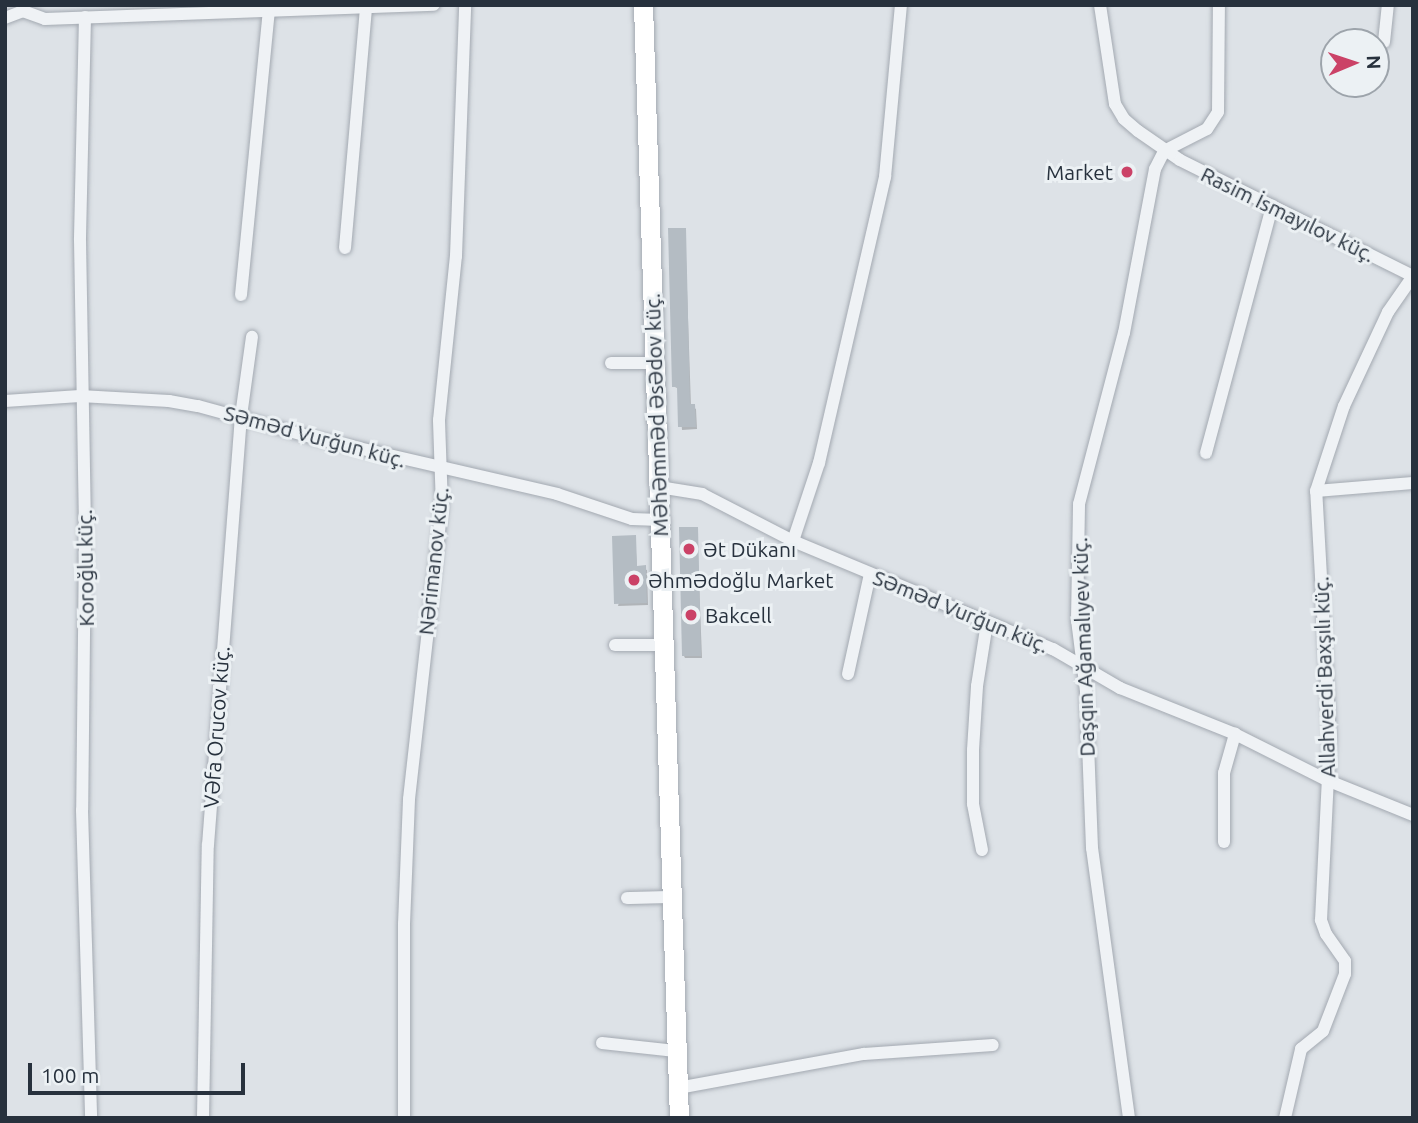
<!DOCTYPE html>
<meta charset="utf-8">
<style>
body{margin:0}
#map{position:relative;width:1418px;height:1123px;overflow:hidden;background:#dde2e7;font-family:Ubuntu,sans-serif}
div>[style]{position:absolute}
[style*='--x']{left:calc(var(--x)*1px);top:calc(var(--y)*1px);width:calc(var(--w)*1px);rotate:calc(var(--a)*1deg)}
.shadow>*{inset:0;background:#0003}
.building>*{inset:0;background:#b4bcc3}
.roads{filter:drop-shadow(0 0 2px #a3a9b1) drop-shadow(0 0 2px #a3a9b1)}
.street>*{height:12px;margin:-6px;padding:0 6px;transform-origin:6px;border-radius:6px;background:#eff2f5}
.primary>*{height:19px;margin:-9.5px;padding:0 9.5px;transform-origin:9.5px;border-radius:9.5px;background:#fff}
.dots>*{width:19px;height:19px;translate:-50% -50%;box-sizing:border-box;border:4px solid #ecf1f4;border-radius:50%}
span{translate:-50% -50%;white-space:nowrap;text-align:center;line-height:1.15;-webkit-text-stroke:6px #ecf1f4;paint-order:stroke}
.poi-label{font-size:21px;color:#27313d}
.right{translate:-100% -50%;text-align:right}
.left{translate:0 -50%;text-align:left}
.street-label{font-size:21px;color:#27313d}
.frame{position:absolute;inset:0;border:7px solid #27313d;pointer-events:none}
.north{position:absolute;left:1320px;top:28px;width:70px;height:70px;box-sizing:border-box;background:#ecf1f4;border:2px solid #9da4ab;border-radius:50%;rotate:88deg;font-size:19px;font-weight:700;line-height:28px;text-align:center;color:#27313d}
.north::after{content:'';display:block;margin:auto;width:24px;height:32px;background:#cb4267;clip-path:polygon(50% 0,100% 100%,50% 72%,0 100%)}
.scale{position:absolute;left:28px;top:1063px;width:217px;height:32px;box-sizing:border-box;border:4px solid #27313d;border-top:0;padding-left:9px;font-size:21px;line-height:24px;white-space:nowrap;color:#27313d;-webkit-text-stroke:5px #ecf1f4;paint-order:stroke}
</style>
<div id="map">
<div class="shadow">
<div style="clip-path:polygon(685px 230px,691px 406px,696px 409px,697px 429px,682px 430px,679px 389px,673px 386px)"></div>
<div style="clip-path:polygon(697px 528px,702px 658px,685px 658px,684px 656px)"></div>
<div style="clip-path:polygon(635px 537px,637px 567px,647px 570px,648px 605px,618px 606px)"></div>
</div>
<div class="building">
<div style="clip-path:polygon(668px 228px,686px 228px,690px 404px,695px 404px,696px 427px,678px 427px,677px 387px,672px 387px)"></div>
<div style="clip-path:polygon(679px 527px,698px 527px,701px 656px,682px 656px)"></div>
<div style="clip-path:polygon(636px 535px,637px 566px,646px 565px,647px 603px,614px 604px,612px 536px)"></div>
</div>
<div class="roads">
<div class="street">
<div style="--x:1100;--y:5;--w:100;--a:81.4"></div>
<div style="--x:1115;--y:104;--w:17;--a:59"></div>
<div style="--x:1124;--y:119;--w:18;--a:41"></div>
<div style="--x:1138;--y:131;--w:51;--a:34.6"></div>
<div style="--x:1180;--y:160;--w:260;--a:26.5"></div>
<div style="--x:23;--y:11;--w:23;--a:20"></div>
<div style="--x:45;--y:19;--w:389;--a:-2.1"></div>
<div style="--x:85;--y:17;--w:223;--a:91.3"></div>
<div style="--x:80;--y:240;--w:300;--a:89"></div>
<div style="--x:85;--y:540;--w:270;--a:90.6"></div>
<div style="--x:82;--y:810;--w:308;--a:88.3"></div>
<div style="--x:5;--y:18;--w:19;--a:-21"></div>
<div style="--x:1384;--y:42;--w:37;--a:-84"></div>
<div style="--x:345;--y:248;--w:242;--a:-85"></div>
<div style="--x:241;--y:295;--w:286;--a:-84.4"></div>
<div style="--x:611;--y:363;--w:44;--a:0"></div>
<div style="--x:5;--y:401;--w:75;--a:-3.8"></div>
<div style="--x:80;--y:396;--w:89;--a:3.2"></div>
<div style="--x:169;--y:401;--w:29;--a:10"></div>
<div style="--x:198;--y:406;--w:121;--a:15.3"></div>
<div style="--x:315;--y:438;--w:248;--a:13"></div>
<div style="--x:557;--y:494;--w:79;--a:18.4"></div>
<div style="--x:632;--y:519;--w:28;--a:2"></div>
<div style="--x:1206;--y:453;--w:256;--a:-75"></div>
<div style="--x:659;--y:487;--w:44;--a:9.2"></div>
<div style="--x:702;--y:494;--w:102;--a:27.3"></div>
<div style="--x:793;--y:541;--w:282;--a:22.6"></div>
<div style="--x:1053;--y:649;--w:78;--a:30.2"></div>
<div style="--x:1120;--y:688;--w:124;--a:21.8"></div>
<div style="--x:1235;--y:734;--w:105;--a:26.6"></div>
<div style="--x:1329;--y:781;--w:91;--a:22"></div>
<div style="--x:1316;--y:491;--w:97;--a:-4.7"></div>
<div style="--x:793;--y:541;--w:82;--a:-71.6"></div>
<div style="--x:819;--y:463;--w:294;--a:-77"></div>
<div style="--x:885;--y:177;--w:173;--a:-84.7"></div>
<div style="--x:615;--y:645;--w:49;--a:0"></div>
<div style="--x:848;--y:674;--w:102;--a:-77.6"></div>
<div style="--x:1224;--y:842;--w:69;--a:-90"></div>
<div style="--x:1224;--y:773;--w:41;--a:-74.2"></div>
<div style="--x:982;--y:850;--w:47;--a:-101.1"></div>
<div style="--x:973;--y:804;--w:54;--a:-90"></div>
<div style="--x:973;--y:750;--w:64;--a:-86.4"></div>
<div style="--x:977;--y:686;--w:64;--a:-81"></div>
<div style="--x:627;--y:898;--w:45;--a:-1.3"></div>
<div style="--x:602;--y:1043;--w:74;--a:6.2"></div>
<div style="--x:678;--y:1088;--w:189;--a:-10.4"></div>
<div style="--x:864;--y:1054;--w:129;--a:-4"></div>
<div style="--x:203;--y:1118;--w:273;--a:-89"></div>
<div style="--x:208;--y:845;--w:430;--a:-85.6"></div>
<div style="--x:241;--y:416;--w:80;--a:-82.1"></div>
<div style="--x:404;--y:1118;--w:194;--a:-90"></div>
<div style="--x:404;--y:924;--w:125;--a:-87.7"></div>
<div style="--x:409;--y:799;--w:294;--a:-83.6"></div>
<div style="--x:442;--y:507;--w:87;--a:-92"></div>
<div style="--x:439;--y:420;--w:165;--a:-84.1"></div>
<div style="--x:456;--y:256;--w:251;--a:-87.9"></div>
<div style="--x:1129;--y:1118;--w:273;--a:-97.8"></div>
<div style="--x:1092;--y:848;--w:157;--a:-92.2"></div>
<div style="--x:1086;--y:691;--w:72;--a:-97.2"></div>
<div style="--x:1077;--y:620;--w:116;--a:-89"></div>
<div style="--x:1079;--y:504;--w:177;--a:-75.3"></div>
<div style="--x:1124;--y:333;--w:167;--a:-79.3"></div>
<div style="--x:1155;--y:169;--w:20;--a:-63"></div>
<div style="--x:1164;--y:151;--w:48;--a:-27.1"></div>
<div style="--x:1207;--y:129;--w:20;--a:-57"></div>
<div style="--x:1218;--y:112;--w:107;--a:-89.5"></div>
<div style="--x:1285;--y:1118;--w:71;--a:-76.9"></div>
<div style="--x:1301;--y:1049;--w:28;--a:-39"></div>
<div style="--x:1323;--y:1031;--w:61;--a:-68.9"></div>
<div style="--x:1345;--y:974;--w:13;--a:-90"></div>
<div style="--x:1345;--y:961;--w:33;--a:-125"></div>
<div style="--x:1326;--y:934;--w:15;--a:-110"></div>
<div style="--x:1321;--y:920;--w:182;--a:-87.2"></div>
<div style="--x:1330;--y:738;--w:247;--a:-93.2"></div>
<div style="--x:1316;--y:491;--w:89;--a:-71.8"></div>
<div style="--x:1344;--y:406;--w:104;--a:-64.9"></div>
<div style="--x:1388;--y:312;--w:44;--a:-55.2"></div>
</div>
<div class="primary">
<div style="--x:643;--y:5;--w:1114;--a:88.15"></div>
</div>
</div>
<div class="dots">
<div style="left:1127px;top:172px;background:#cb4267"></div>
<div style="left:689px;top:549px;background:#cb4267"></div>
<div style="left:634px;top:580px;background:#cb4267"></div>
<div style="left:691px;top:615px;background:#cb4267"></div>
</div>
<div class="poi-label">
<span class="right" style="left:1113px;top:172px">Market</span>
<span class="left" style="left:703px;top:549px">Ət Dükanı</span>
<span class="left" style="left:648px;top:580px">Əhmədoğlu Market</span>
<span class="left" style="left:705px;top:615px">Bakcell</span>
</div>
<div class="street-label">
<span style="left:1288px;top:214px;rotate:26deg">Rasim İsmayılov küç.</span>
<span style="left:656px;top:415px;rotate:-92deg">Məhəmməd Əsədov küç.</span>
<span style="left:315px;top:436px;rotate:15deg">Səməd Vurğun küç.</span>
<span style="left:433px;top:561px;rotate:-84deg">Nərimanov küç.</span>
<span style="left:85px;top:568px;rotate:-91deg">Koroğlu küç.</span>
<span style="left:961px;top:611px;rotate:22deg">Səməd Vurğun küç.</span>
<span style="left:1083px;top:647px;rotate:-92deg">Daşqın Ağamalıyev küç.</span>
<span style="left:1324px;top:677px;rotate:-92deg">Allahverdi Baxşılı küç.</span>
<span style="left:216px;top:727px;rotate:-86deg">Vəfa Orucov küç.</span>
</div>
<div class="frame"></div>
<div class="north">N</div>
<div class="scale">100 m</div>
</div>
